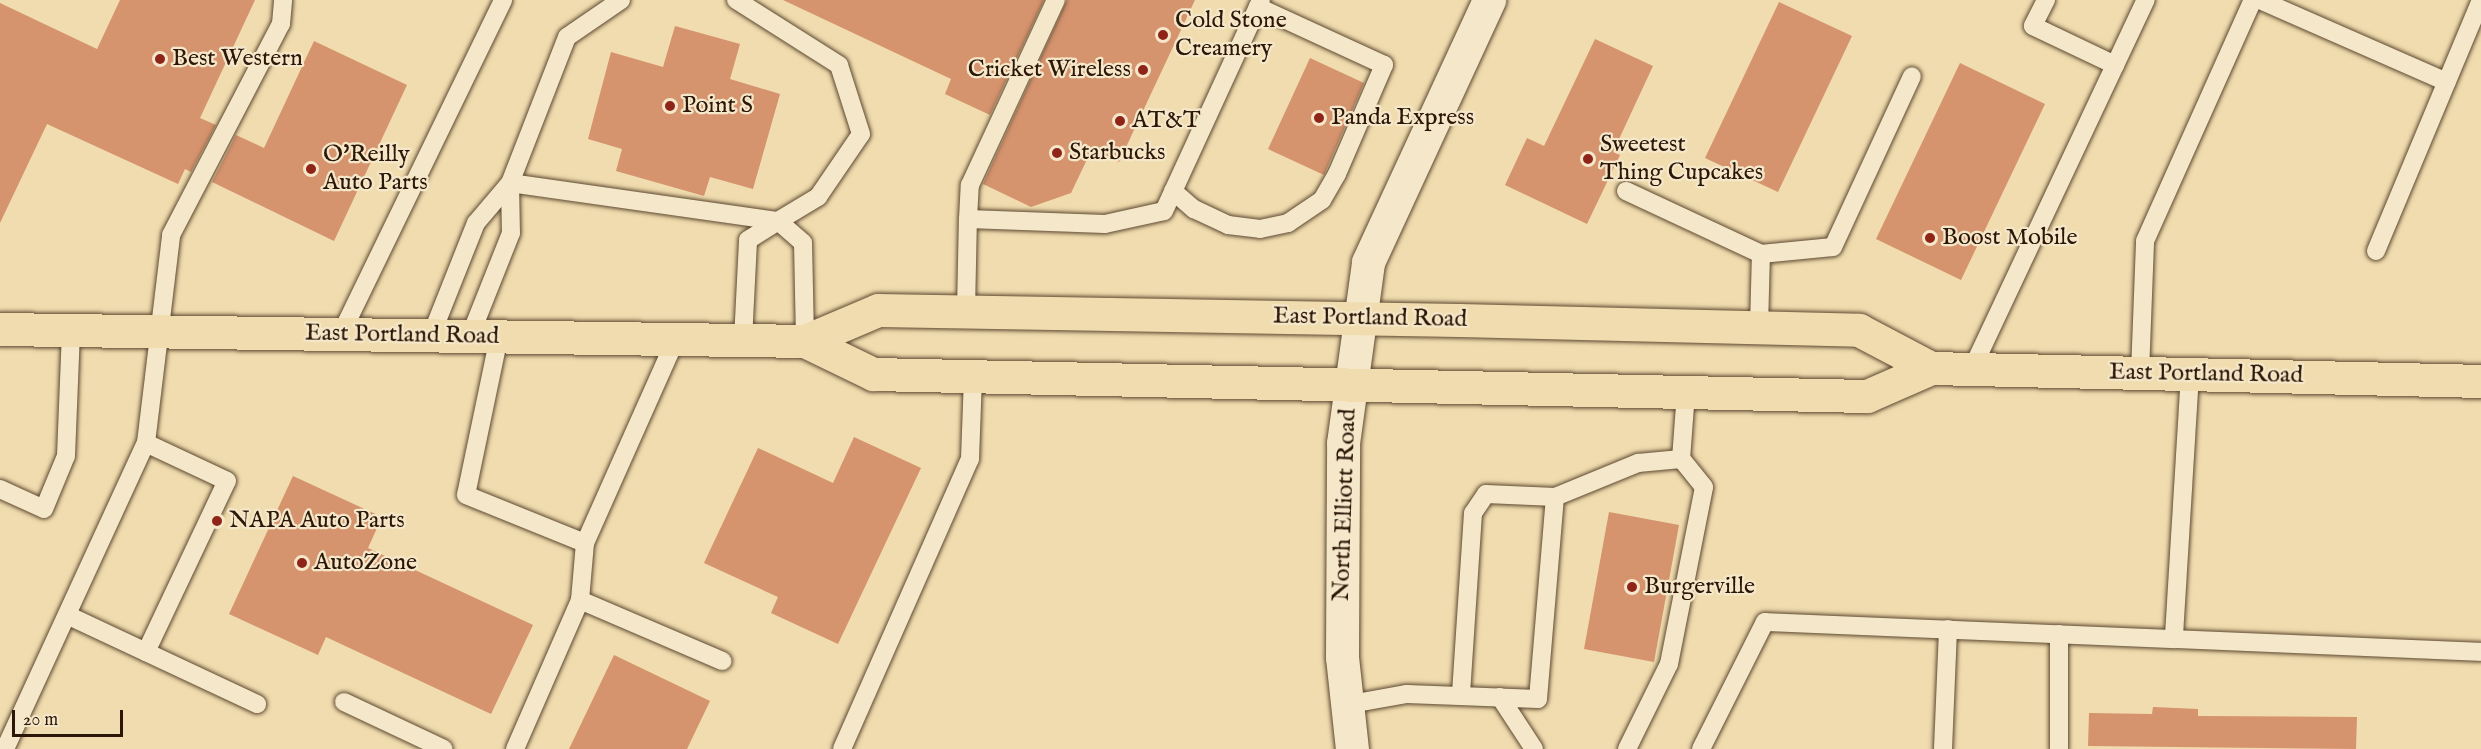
<!DOCTYPE html>
<style>
body{margin:0}
#map{position:relative;width:2481px;height:749px;overflow:hidden;background:#f0dcae;font-family:"IM FELL English",serif}
div>[style]{position:absolute}
[style*='--x']{left:calc(var(--x)*1px);top:calc(var(--y)*1px);width:calc(var(--w)*1px);rotate:calc(var(--a)*1deg)}
.building>*{inset:0;background:#d5936e}
.roads{filter:drop-shadow(0 0 2px #5d4831) drop-shadow(0 0 2px #5d4831)}
.lane>*{height:18px;margin:-9px;padding:0 9px;transform-origin:9px;border-radius:9px;background:#f5e8ca}
.secondary>*{height:33px;margin:-16.5px;padding:0 16.5px;transform-origin:16.5px;border-radius:16.5px;background:#f5e8ca}
.primary>*{height:33px;margin:-16.5px;padding:0 16.5px;transform-origin:16.5px;border-radius:16.5px;background:#f0dcae}
.dots>*{width:16px;height:16px;translate:-50% -50%;box-sizing:border-box;border:3px solid #f5e8ca;border-radius:50%}
span{translate:-50% -50%;white-space:nowrap;text-align:center;line-height:1.15;-webkit-text-stroke:4.5px #f5e8ca;paint-order:stroke}
.poi-label{font-size:24px;color:#2c1607}
.left{translate:0 -50%;text-align:left}
.right{translate:-100% -50%;text-align:right}
.street-label{font-size:24px;color:#2c1607}
.scale{position:absolute;left:12px;top:710px;width:111px;height:27px;box-sizing:border-box;border:3px solid #2c1607;border-top:0;padding-left:8px;font-size:18px;line-height:21px;white-space:nowrap;color:#2c1607;-webkit-text-stroke:4px #f5e8ca;paint-order:stroke}
</style>
<div id="map">
<div class="building">
<div style="clip-path:polygon(120px 0,255px 0,200px 118px,216px 125px,191px 172px,185px 169px,178px 184px,47px 124px,0 223px,0 3px,97px 49px)"></div>
<div style="clip-path:polygon(783px 0,1044px 0,990px 115px,945px 94px,951px 79px)"></div>
<div style="clip-path:polygon(1067px 0,1195px 0,1119px 162px,1092px 149px,1071px 193px,1031px 207px,983px 184px)"></div>
<div style="clip-path:polygon(1779px 2px,1852px 36px,1778px 192px,1705px 158px)"></div>
<div style="clip-path:polygon(675px 26px,740px 44px,730px 79px,780px 94px,753px 189px,710px 177px,704px 196px,616px 171px,622px 149px,588px 139px,611px 52px,663px 67px)"></div>
<div style="clip-path:polygon(1595px 39px,1653px 66px,1613px 152px,1620px 155px,1587px 224px,1505px 185px,1527px 138px,1544px 146px)"></div>
<div style="clip-path:polygon(314px 41px,407px 85px,334px 241px,212px 182px,236px 135px,264px 148px)"></div>
<div style="clip-path:polygon(1310px 58px,1364px 83px,1324px 175px,1268px 149px)"></div>
<div style="clip-path:polygon(1960px 63px,2045px 104px,1961px 280px,1876px 239px)"></div>
<div style="clip-path:polygon(854px 437px,921px 468px,838px 644px,771px 613px,778px 597px,704px 563px,758px 448px,833px 483px)"></div>
<div style="clip-path:polygon(293px 476px,382px 517px,368px 548px,533px 625px,491px 714px,326px 637px,318px 655px,229px 614px)"></div>
<div style="clip-path:polygon(1609px 512px,1679px 525px,1654px 662px,1584px 649px)"></div>
<div style="clip-path:polygon(614px 655px,710px 701px,687px 749px,569px 749px)"></div>
<div style="clip-path:polygon(2153px 707px,2198px 709px,2198px 716px,2357px 717px,2356px 749px,2088px 746px,2089px 713px,2152px 714px)"></div>
</div>
<div class="roads">
<div class="lane">
<div style="--x:621;--y:0;--w:65;--a:145.6"></div>
<div style="--x:567;--y:37;--w:157;--a:111.3"></div>
<div style="--x:510;--y:183;--w:271;--a:8.1"></div>
<div style="--x:778;--y:221;--w:47;--a:-31"></div>
<div style="--x:818;--y:197;--w:76;--a:-55.7"></div>
<div style="--x:861;--y:134;--w:72;--a:-107.7"></div>
<div style="--x:839;--y:65;--w:122;--a:-147.7"></div>
<div style="--x:2046;--y:0;--w:29;--a:117"></div>
<div style="--x:2033;--y:26;--w:91;--a:25.4"></div>
<div style="--x:2260;--y:0;--w:204;--a:23.7"></div>
<div style="--x:1173;--y:191;--w:28;--a:41"></div>
<div style="--x:1194;--y:209;--w:38;--a:25"></div>
<div style="--x:1228;--y:225;--w:32;--a:7"></div>
<div style="--x:1260;--y:229;--w:29;--a:-12"></div>
<div style="--x:1288;--y:223;--w:41;--a:-34.1"></div>
<div style="--x:1322;--y:200;--w:30;--a:-60"></div>
<div style="--x:1337;--y:174;--w:119;--a:-66.7"></div>
<div style="--x:1384;--y:65;--w:139;--a:-155.3"></div>
<div style="--x:1626;--y:191;--w:149;--a:25"></div>
<div style="--x:1761;--y:254;--w:72;--a:-5.6"></div>
<div style="--x:1833;--y:247;--w:188;--a:-65.2"></div>
<div style="--x:968;--y:219;--w:34;--a:-87"></div>
<div style="--x:970;--y:185;--w:204;--a:-65.1"></div>
<div style="--x:2376;--y:251;--w:272;--a:-67.3"></div>
<div style="--x:966;--y:311;--w:92;--a:-88.8"></div>
<div style="--x:968;--y:219;--w:137;--a:2.1"></div>
<div style="--x:1105;--y:224;--w:60;--a:-12.4"></div>
<div style="--x:1164;--y:211;--w:232;--a:-65.3"></div>
<div style="--x:1759;--y:328;--w:74;--a:-88.5"></div>
<div style="--x:341;--y:334;--w:371;--a:-64.1"></div>
<div style="--x:431;--y:336;--w:122;--a:-68.3"></div>
<div style="--x:476;--y:223;--w:52;--a:-49.6"></div>
<div style="--x:510;--y:183;--w:50;--a:88.9"></div>
<div style="--x:511;--y:233;--w:111;--a:111.7"></div>
<div style="--x:499;--y:337;--w:161;--a:101.8"></div>
<div style="--x:466;--y:495;--w:128;--a:22"></div>
<div style="--x:743;--y:340;--w:100;--a:-87.1"></div>
<div style="--x:748;--y:240;--w:36;--a:-32"></div>
<div style="--x:778;--y:221;--w:33;--a:41"></div>
<div style="--x:803;--y:243;--w:98;--a:88.8"></div>
<div style="--x:1972;--y:369;--w:408;--a:-64.8"></div>
<div style="--x:2140;--y:373;--w:132;--a:-87.8"></div>
<div style="--x:2145;--y:241;--w:264;--a:-65.9"></div>
<div style="--x:2190;--y:374;--w:265;--a:93.5"></div>
<div style="--x:2174;--y:639;--w:307;--a:2.4"></div>
<div style="--x:0;--y:489;--w:48;--a:24.4"></div>
<div style="--x:44;--y:509;--w:57;--a:-67.5"></div>
<div style="--x:66;--y:456;--w:126;--a:-87.7"></div>
<div style="--x:1555;--y:497;--w:90;--a:-22.3"></div>
<div style="--x:1638;--y:463;--w:43;--a:-5.3"></div>
<div style="--x:580;--y:600;--w:155;--a:23.2"></div>
<div style="--x:67;--y:615;--w:210;--a:25.1"></div>
<div style="--x:146;--y:652;--w:189;--a:-64.7"></div>
<div style="--x:227;--y:481;--w:89;--a:-154.9"></div>
<div style="--x:1500;--y:697;--w:62;--a:56.8"></div>
<div style="--x:344;--y:702;--w:110;--a:25.2"></div>
<div style="--x:1345;--y:705;--w:63;--a:-10.1"></div>
<div style="--x:1407;--y:694;--w:131;--a:2.2"></div>
<div style="--x:1538;--y:699;--w:203;--a:-85.2"></div>
<div style="--x:1555;--y:497;--w:69;--a:-177.5"></div>
<div style="--x:1486;--y:494;--w:23;--a:124"></div>
<div style="--x:1473;--y:513;--w:183;--a:93.8"></div>
<div style="--x:5;--y:749;--w:337;--a:-65.3"></div>
<div style="--x:146;--y:443;--w:209;--a:-83.1"></div>
<div style="--x:171;--y:235;--w:238;--a:-62.5"></div>
<div style="--x:281;--y:24;--w:24;--a:-85"></div>
<div style="--x:515;--y:749;--w:163;--a:-66.4"></div>
<div style="--x:580;--y:600;--w:57;--a:-85"></div>
<div style="--x:585;--y:543;--w:223;--a:-66"></div>
<div style="--x:842;--y:749;--w:317;--a:-66.2"></div>
<div style="--x:970;--y:459;--w:83;--a:-87.9"></div>
<div style="--x:1627;--y:749;--w:95;--a:-63.7"></div>
<div style="--x:1669;--y:664;--w:180;--a:-78.8"></div>
<div style="--x:1704;--y:487;--w:36;--a:-129"></div>
<div style="--x:1681;--y:459;--w:67;--a:-85.7"></div>
<div style="--x:1701;--y:749;--w:142;--a:-63.3"></div>
<div style="--x:1765;--y:622;--w:409;--a:2.4"></div>
<div style="--x:1943;--y:749;--w:120;--a:-87.6"></div>
<div style="--x:2059;--y:749;--w:115;--a:-90"></div>
</div>
<div class="secondary">
<div style="--x:1352;--y:749;--w:93;--a:-96.2"></div>
<div style="--x:1342;--y:657;--w:214;--a:-89.7"></div>
<div style="--x:1343;--y:443;--w:183;--a:-82.1"></div>
<div style="--x:1368;--y:262;--w:289;--a:-65.2"></div>
</div>
<div class="primary">
<div style="--x:0;--y:329;--w:805;--a:0.85"></div>
<div style="--x:805;--y:341;--w:79;--a:-23"></div>
<div style="--x:878;--y:310;--w:581;--a:0.99"></div>
<div style="--x:1459;--y:320;--w:400;--a:1.4"></div>
<div style="--x:1859;--y:330;--w:81;--a:27.8"></div>
<div style="--x:805;--y:341;--w:76;--a:25.9"></div>
<div style="--x:873;--y:374;--w:994;--a:1.27"></div>
<div style="--x:1867;--y:396;--w:70;--a:-23.6"></div>
<div style="--x:1931;--y:368;--w:550;--a:1.35"></div>
</div>
</div>
<div class="dots">
<div style="left:1163px;top:35px;background:#8f2418"></div>
<div style="left:160px;top:59px;background:#8f2418"></div>
<div style="left:1143px;top:70px;background:#8f2418"></div>
<div style="left:670px;top:106px;background:#8f2418"></div>
<div style="left:1319px;top:118px;background:#8f2418"></div>
<div style="left:1120px;top:121px;background:#8f2418"></div>
<div style="left:1057px;top:153px;background:#8f2418"></div>
<div style="left:1588px;top:159px;background:#8f2418"></div>
<div style="left:311px;top:169px;background:#8f2418"></div>
<div style="left:1930px;top:238px;background:#8f2418"></div>
<div style="left:217px;top:521px;background:#8f2418"></div>
<div style="left:302px;top:563px;background:#8f2418"></div>
<div style="left:1632px;top:587px;background:#8f2418"></div>
</div>
<div class="poi-label">
<span class="left" style="left:1175px;top:35px">Cold Stone<br>Creamery</span>
<span class="left" style="left:172px;top:59px">Best Western</span>
<span class="right" style="left:1131px;top:70px">Cricket Wireless</span>
<span class="left" style="left:682px;top:106px">Point S</span>
<span class="left" style="left:1331px;top:118px">Panda Express</span>
<span class="left" style="left:1132px;top:121px">AT&amp;T</span>
<span class="left" style="left:1600px;top:159px">Sweetest<br>Thing Cupcakes</span>
<span class="left" style="left:1069px;top:153px">Starbucks</span>
<span class="left" style="left:323px;top:169px">O'Reilly<br>Auto Parts</span>
<span class="left" style="left:1942px;top:238px">Boost Mobile</span>
<span class="left" style="left:229px;top:521px">NAPA Auto Parts</span>
<span class="left" style="left:314px;top:563px">AutoZone</span>
<span class="left" style="left:1644px;top:587px">Burgerville</span>
</div>
<div class="street-label">
<span style="left:1370px;top:318px;rotate:1deg">East Portland Road</span>
<span style="left:402px;top:335px;rotate:1deg">East Portland Road</span>
<span style="left:2206px;top:374px;rotate:1deg">East Portland Road</span>
<span style="left:1345px;top:505px;rotate:-88deg">North Elliott Road</span>
</div>
<div class="scale">20 m</div>
</div>
